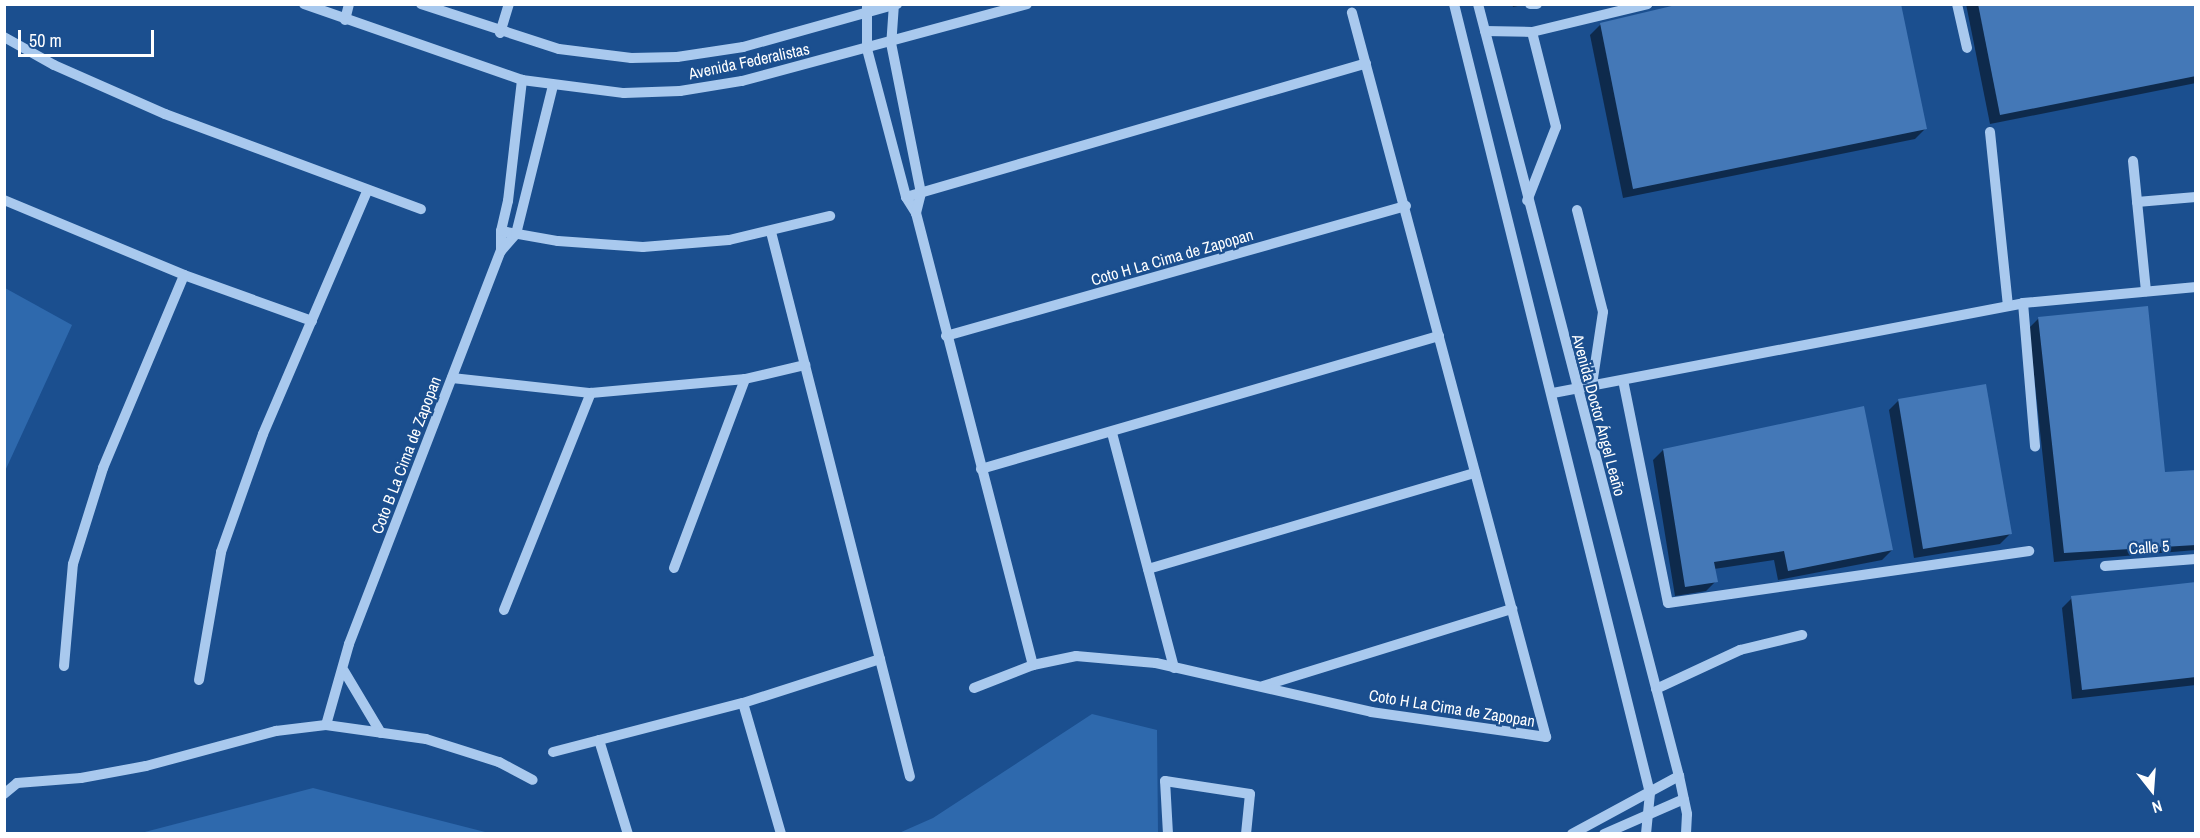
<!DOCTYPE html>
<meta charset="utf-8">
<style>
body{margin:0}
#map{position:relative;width:2200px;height:838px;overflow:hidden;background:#1b4f8f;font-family:"Archivo Narrow",sans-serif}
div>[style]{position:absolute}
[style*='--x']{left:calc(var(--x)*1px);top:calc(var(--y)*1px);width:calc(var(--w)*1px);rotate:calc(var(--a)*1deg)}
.green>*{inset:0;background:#2e69ad}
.shadow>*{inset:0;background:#0007}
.building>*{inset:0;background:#4478b7}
.minor>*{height:10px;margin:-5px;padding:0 5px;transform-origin:5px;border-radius:5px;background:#a9c9ee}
span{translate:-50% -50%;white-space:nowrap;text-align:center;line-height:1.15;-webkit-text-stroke:4.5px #1b4f8f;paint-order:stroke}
.street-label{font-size:16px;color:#fff}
.frame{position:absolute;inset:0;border:6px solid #fff;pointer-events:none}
.north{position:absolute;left:2122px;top:760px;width:60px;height:60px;-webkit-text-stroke:4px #1b4f8f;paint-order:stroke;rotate:163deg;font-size:16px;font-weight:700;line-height:24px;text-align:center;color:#fff}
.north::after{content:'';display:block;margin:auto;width:21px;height:27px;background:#fff;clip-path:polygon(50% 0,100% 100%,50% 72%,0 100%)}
.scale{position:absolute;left:18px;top:30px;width:136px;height:27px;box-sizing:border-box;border:3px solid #fff;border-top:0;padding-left:8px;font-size:18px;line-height:21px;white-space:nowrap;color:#fff;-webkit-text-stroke:4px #1b4f8f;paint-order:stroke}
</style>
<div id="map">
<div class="green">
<div style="clip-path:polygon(5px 288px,72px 325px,5px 471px)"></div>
<div style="clip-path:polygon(1092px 714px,1157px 730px,1158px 833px,899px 833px,933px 818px)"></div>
<div style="clip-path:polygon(313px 788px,489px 833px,141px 833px)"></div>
</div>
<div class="shadow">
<div style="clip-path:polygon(1512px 4px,1527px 4px,1513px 7px)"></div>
<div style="clip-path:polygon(1697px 4px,1925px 129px,1915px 139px,1623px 198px,1590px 35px,1600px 25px)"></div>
<div style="clip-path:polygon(1966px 4px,2196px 4px,2196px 83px,1990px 124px)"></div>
<div style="clip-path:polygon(2039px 318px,2163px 474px,2196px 472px,2196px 550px,2054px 562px,2029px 328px)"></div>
<div style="clip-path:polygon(1899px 400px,2010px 534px,2000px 544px,1914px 558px,1889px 410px)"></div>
<div style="clip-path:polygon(1663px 450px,1892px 550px,1882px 560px,1778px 580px,1774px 560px,1714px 569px,1716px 581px,1706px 591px,1675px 596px,1653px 460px)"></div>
<div style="clip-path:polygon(2196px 583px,2196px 685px,2072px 699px,2062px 608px,2072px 598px)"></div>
</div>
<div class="building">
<div style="clip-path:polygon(1680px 4px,1901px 4px,1927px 129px,1633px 189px,1600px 23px)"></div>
<div style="clip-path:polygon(1978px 4px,2196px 4px,2196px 76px,2000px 115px)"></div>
<div style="clip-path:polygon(2148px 306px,2165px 472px,2196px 470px,2196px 545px,2064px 553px,2038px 317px)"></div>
<div style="clip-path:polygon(1986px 384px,2012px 534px,1923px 549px,1898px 399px)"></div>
<div style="clip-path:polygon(1864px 406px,1893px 550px,1788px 571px,1784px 551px,1714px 562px,1718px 582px,1685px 587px,1663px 449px)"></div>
<div style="clip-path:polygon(2196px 582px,2196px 677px,2082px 690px,2071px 596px)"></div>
</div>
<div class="minor">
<div style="--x:304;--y:4;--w:231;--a:19.2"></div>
<div style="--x:522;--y:80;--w:103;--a:7.3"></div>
<div style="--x:624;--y:93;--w:56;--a:-2"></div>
<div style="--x:680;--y:91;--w:63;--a:-9.2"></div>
<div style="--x:742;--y:81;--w:295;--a:-15.1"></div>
<div style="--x:421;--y:4;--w:145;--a:18.1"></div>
<div style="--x:559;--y:49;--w:73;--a:7.1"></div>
<div style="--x:631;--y:58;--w:46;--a:-1.2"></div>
<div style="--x:677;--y:57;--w:67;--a:-8.6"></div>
<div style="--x:743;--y:47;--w:160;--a:-15.6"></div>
<div style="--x:867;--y:4;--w:45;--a:90"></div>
<div style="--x:867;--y:49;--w:153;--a:75.2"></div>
<div style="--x:906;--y:197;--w:19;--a:58"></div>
<div style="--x:916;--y:213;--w:467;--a:75.5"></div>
<div style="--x:894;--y:4;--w:39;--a:94"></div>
<div style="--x:891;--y:43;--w:153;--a:78.7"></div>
<div style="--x:921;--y:193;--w:21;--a:104"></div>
<div style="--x:1454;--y:4;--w:813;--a:76.05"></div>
<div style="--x:1650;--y:793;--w:41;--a:95.6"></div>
<div style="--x:1478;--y:4;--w:798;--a:75.41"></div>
<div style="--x:1679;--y:776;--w:39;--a:78"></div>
<div style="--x:1687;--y:814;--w:20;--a:93"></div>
<div style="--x:1530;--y:4;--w:7;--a:0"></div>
<div style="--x:1957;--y:4;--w:45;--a:77.2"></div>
<div style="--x:345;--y:20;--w:16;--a:-76"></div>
<div style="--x:1485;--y:31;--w:47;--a:1.2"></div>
<div style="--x:1532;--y:32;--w:98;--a:75.8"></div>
<div style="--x:1556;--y:127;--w:79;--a:111.4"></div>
<div style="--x:1532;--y:32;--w:119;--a:-13.6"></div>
<div style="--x:500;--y:33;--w:30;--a:-73"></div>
<div style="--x:4;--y:37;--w:57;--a:29.2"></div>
<div style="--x:54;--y:65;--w:121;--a:23.8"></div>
<div style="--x:165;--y:114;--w:273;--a:20.4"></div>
<div style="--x:1990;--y:132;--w:175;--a:84.1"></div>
<div style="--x:2133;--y:161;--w:131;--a:84.3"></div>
<div style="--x:906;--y:197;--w:479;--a:-16.2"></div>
<div style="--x:4;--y:200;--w:195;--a:22.6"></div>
<div style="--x:184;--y:275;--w:136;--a:19.8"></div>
<div style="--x:2137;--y:202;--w:59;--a:-4.8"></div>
<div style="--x:1577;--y:210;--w:105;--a:75.7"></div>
<div style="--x:1603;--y:312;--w:74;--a:98.6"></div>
<div style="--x:501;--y:231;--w:58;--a:10"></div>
<div style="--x:558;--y:241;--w:85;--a:4"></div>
<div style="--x:643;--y:247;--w:86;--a:-4.7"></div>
<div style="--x:729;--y:240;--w:104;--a:-13.4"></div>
<div style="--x:771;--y:232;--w:562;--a:75.69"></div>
<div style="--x:501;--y:251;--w:20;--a:-90"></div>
<div style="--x:501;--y:231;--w:31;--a:-77"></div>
<div style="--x:508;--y:201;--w:122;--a:-83.4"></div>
<div style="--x:2023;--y:303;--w:144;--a:85.2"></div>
<div style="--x:946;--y:336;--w:478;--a:-15.8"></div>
<div style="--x:452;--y:378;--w:140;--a:6.2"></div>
<div style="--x:591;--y:393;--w:155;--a:-5.2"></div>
<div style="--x:745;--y:379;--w:62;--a:-13.1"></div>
<div style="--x:1623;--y:380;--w:227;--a:78.6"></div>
<div style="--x:1668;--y:603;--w:365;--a:-8.2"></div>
<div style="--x:1553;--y:393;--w:479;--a:-10.8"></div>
<div style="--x:2023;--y:303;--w:174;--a:-5.3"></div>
<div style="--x:1112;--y:433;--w:243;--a:75.2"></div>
<div style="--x:981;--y:469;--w:477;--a:-16.2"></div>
<div style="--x:2105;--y:566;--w:91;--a:-4.4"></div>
<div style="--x:674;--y:568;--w:202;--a:-69.4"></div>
<div style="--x:1148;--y:569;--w:341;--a:-16.4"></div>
<div style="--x:504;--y:610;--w:234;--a:-68.2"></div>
<div style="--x:64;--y:666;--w:102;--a:-85"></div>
<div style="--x:73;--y:564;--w:101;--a:-72.6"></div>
<div style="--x:103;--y:468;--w:209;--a:-67.2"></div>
<div style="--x:344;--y:671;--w:72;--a:59.2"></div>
<div style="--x:199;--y:680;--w:130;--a:-80.2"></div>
<div style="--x:221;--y:552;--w:125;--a:-70.4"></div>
<div style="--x:263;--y:434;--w:264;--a:-66.8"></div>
<div style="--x:1263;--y:686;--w:261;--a:-17.2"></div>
<div style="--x:974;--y:688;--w:63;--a:-21.3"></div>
<div style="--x:1033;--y:665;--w:44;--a:-11.8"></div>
<div style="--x:1076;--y:656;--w:80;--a:5"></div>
<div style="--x:1156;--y:663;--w:221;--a:12.8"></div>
<div style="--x:1371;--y:712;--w:177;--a:8.1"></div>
<div style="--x:1546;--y:737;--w:750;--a:-105"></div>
<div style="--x:1656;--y:689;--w:93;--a:-24.9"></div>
<div style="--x:1740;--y:650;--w:64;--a:-13.6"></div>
<div style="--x:743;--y:703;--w:136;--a:73.8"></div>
<div style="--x:326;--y:725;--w:84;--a:-74.1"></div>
<div style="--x:349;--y:644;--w:421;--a:-68.9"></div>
<div style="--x:501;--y:251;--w:23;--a:-49"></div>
<div style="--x:516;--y:234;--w:153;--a:-76"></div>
<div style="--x:599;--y:740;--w:98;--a:72.9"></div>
<div style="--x:553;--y:752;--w:196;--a:-14.5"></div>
<div style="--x:743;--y:703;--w:144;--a:-17.8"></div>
<div style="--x:4;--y:794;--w:17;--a:-40"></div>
<div style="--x:17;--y:783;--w:64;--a:-4.5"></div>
<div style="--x:81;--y:778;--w:66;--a:-10.5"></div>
<div style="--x:146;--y:766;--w:135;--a:-15.1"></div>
<div style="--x:276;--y:731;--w:50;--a:-6.8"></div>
<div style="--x:326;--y:725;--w:101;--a:8"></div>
<div style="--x:426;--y:739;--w:77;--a:17.5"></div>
<div style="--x:499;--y:762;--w:38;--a:28"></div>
<div style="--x:1168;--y:834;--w:53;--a:-93.2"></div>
<div style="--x:1165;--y:781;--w:86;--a:8.7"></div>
<div style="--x:1250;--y:794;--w:40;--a:95.7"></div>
<div style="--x:1572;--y:834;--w:122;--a:-28.5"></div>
<div style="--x:1604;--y:834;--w:87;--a:-23.6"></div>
</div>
<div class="street-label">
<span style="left:749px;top:61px;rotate:-12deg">Avenida Federalistas</span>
<span style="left:1172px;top:257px;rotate:-16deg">Coto H La Cima de Zapopan</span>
<span style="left:1599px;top:415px;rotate:75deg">Avenida Doctor Ángel Leaño</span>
<span style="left:406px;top:455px;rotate:-69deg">Coto B La Cima de Zapopan</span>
<span style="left:2149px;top:547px;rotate:-4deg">Calle 5</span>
<span style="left:1452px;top:708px;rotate:9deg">Coto H La Cima de Zapopan</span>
</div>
<div class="frame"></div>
<div class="north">N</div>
<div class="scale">50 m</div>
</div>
